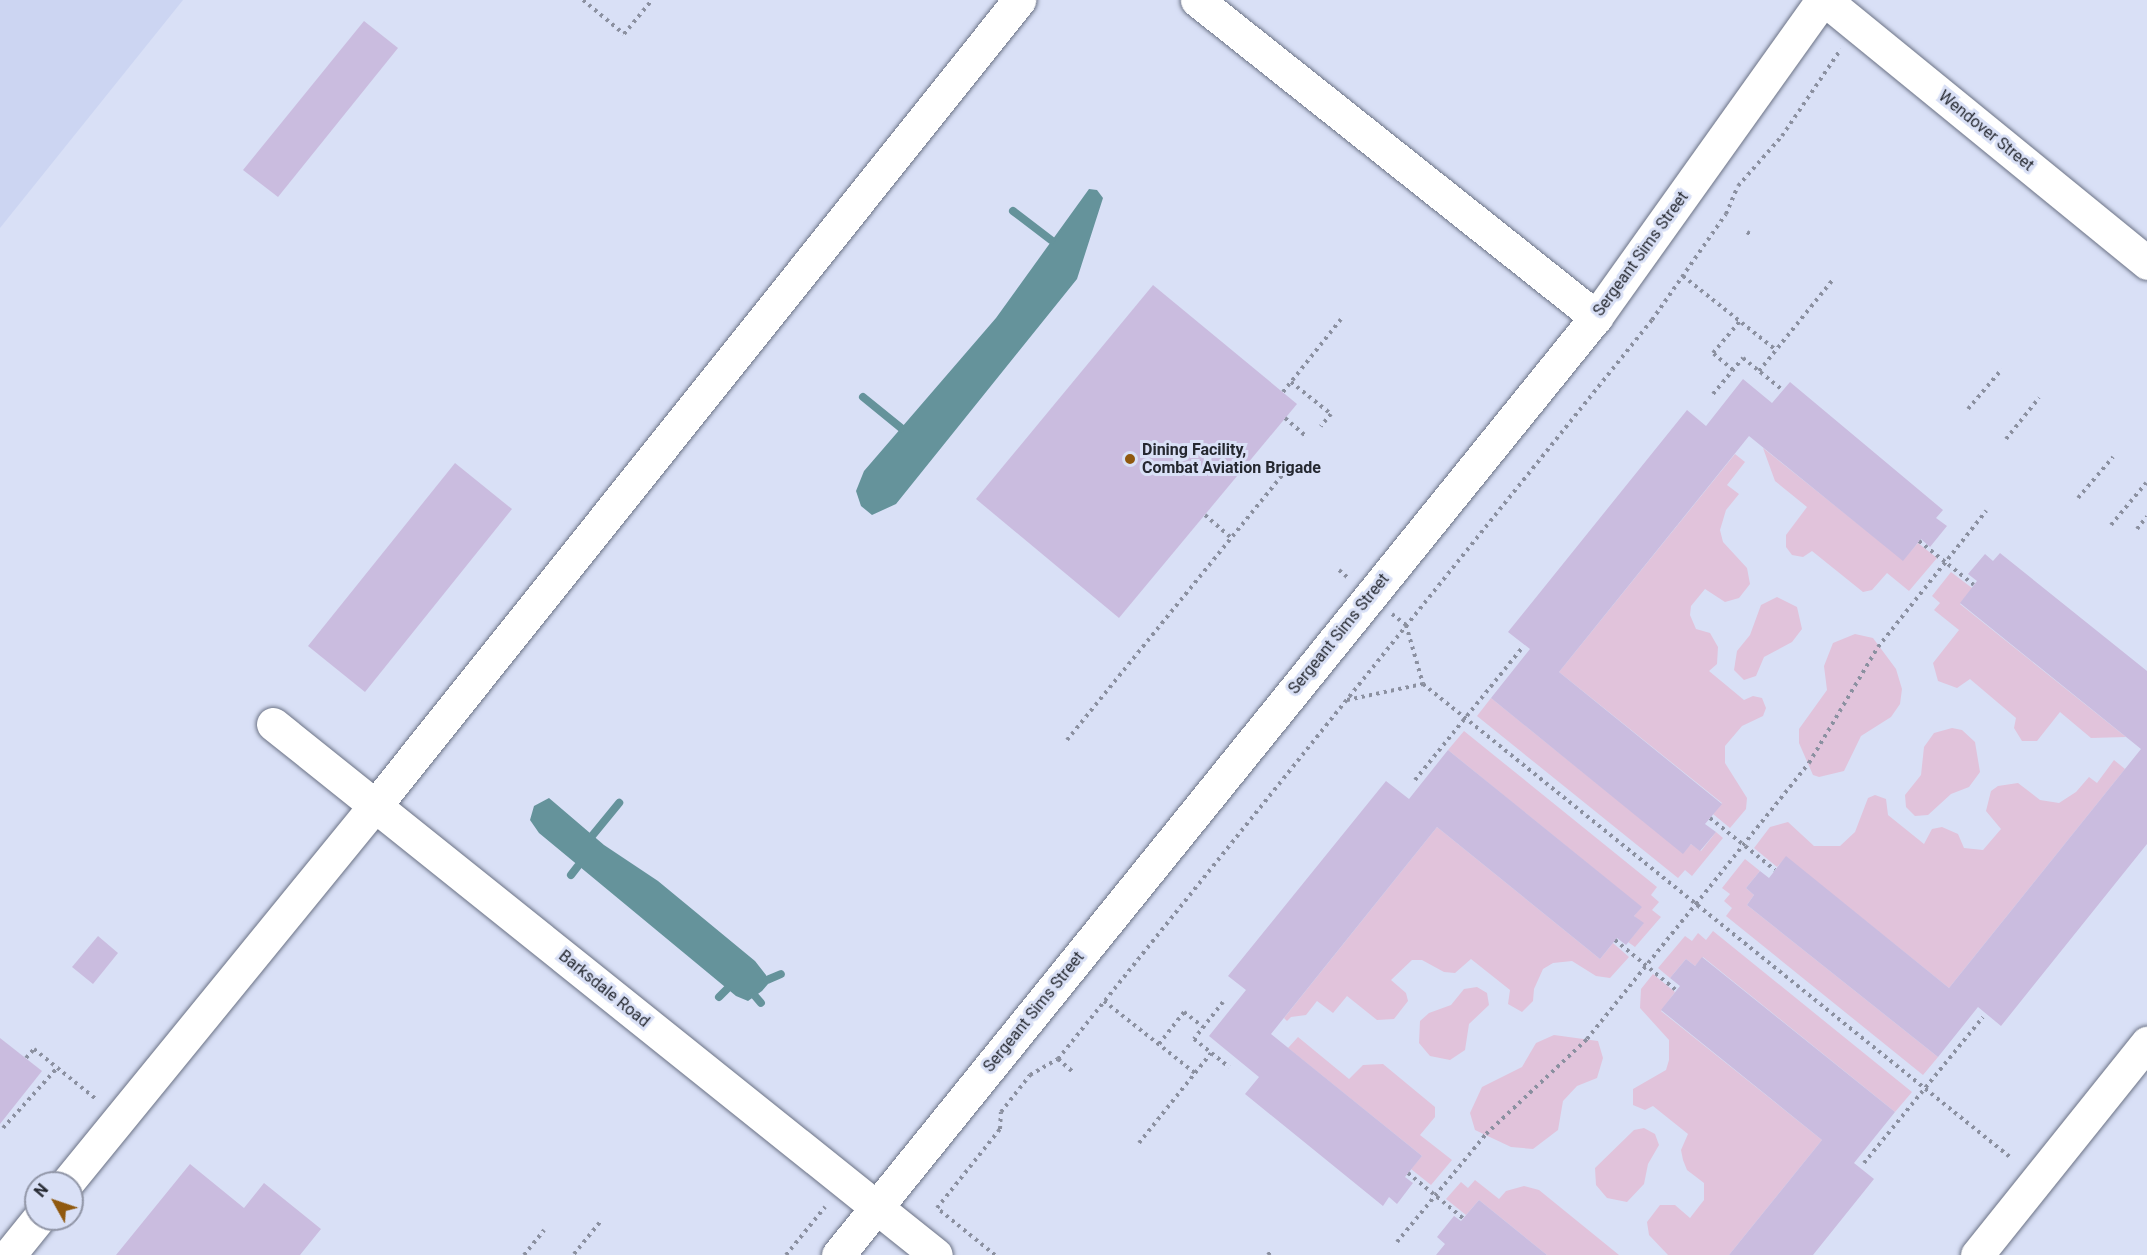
<!DOCTYPE html>
<style>
body{margin:0}
#map{position:relative;width:2147px;height:1255px;overflow:hidden;background:#d9e0f6;font-family:Roboto,sans-serif}
div>[style]{position:absolute}
[style*='--x']{left:calc(var(--x)*1px);top:calc(var(--y)*1px);width:calc(var(--w)*1px);rotate:calc(var(--a)*1deg)}
.built>*{inset:0;background:#ccd5f2}
.green>*{inset:0;background:#e1c3db}
.water>*{inset:0;background:#65939b}
.stream>*{height:8px;margin:-4px;padding:0 4px;transform-origin:4px;border-radius:4px;background:#65939b}
.building>*{inset:0;background:#cabcdf}
.path>*{height:4px;margin-top:-2px;transform-origin:0;background:repeating-linear-gradient(90deg,#8b90a0 0 3px,transparent 0 7.5px)}
.roads{filter:drop-shadow(0 0 2px #6b7285) drop-shadow(0 0 2px #6b7285)}
.minor>*{height:33px;margin:-16.5px;padding:0 16.5px;transform-origin:16.5px;border-radius:16.5px;background:#fff}
.dots>*{width:16px;height:16px;translate:-50% -50%;box-sizing:border-box;border:3px solid #d9e0f6;border-radius:50%}
span{translate:-50% -50%;white-space:nowrap;text-align:center;line-height:1.15;-webkit-text-stroke:6px #d9e0f6;paint-order:stroke}
.street-label{font-size:16px;color:#252830}
.poi-label{font-size:16px;color:#252830;font-weight:700}
.left{translate:0 -50%;text-align:left}
.north{position:absolute;left:24px;top:1171px;width:60px;height:60px;box-sizing:border-box;background:#d9e0f6;border:2px solid #9196a7;border-radius:50%;rotate:310deg;font-size:16px;font-weight:700;line-height:24px;text-align:center;color:#252830}
.north::after{content:'';display:block;margin:auto;width:21px;height:27px;background:#90590f;clip-path:polygon(50% 0,100% 100%,50% 72%,0 100%)}
</style>
<div id="map">
<div class="built">
<div style="clip-path:polygon(0 0,183px 0,0 228px)"></div>
</div>
<div class="green">
<div style="clip-path:polygon(1763px 448px,1903px 560px,1918px 543px,1937px 558px,1909px 591px,1887px 573px,1872px 590px,1863px 592px,1812px 551px,1803px 557px,1792px 555px,1786px 547px,1786px 535px,1807px 507px,1775px 481px)"></div>
<div style="clip-path:polygon(1735px 454px,1745px 462px,1727px 485px,1739px 494px,1726px 510px,1720px 530px,1723px 542px,1747px 568px,1750px 584px,1739px 598px,1725px 602px,1705px 589px,1691px 606px,1690px 615px,1696px 629px,1710px 633px,1718px 647px,1717px 664px,1709px 671px,1744px 700px,1753px 696px,1762px 698px,1766px 708px,1763px 716px,1742px 726px,1725px 746px,1725px 763px,1747px 798px,1746px 809px,1730px 828px,1713px 814px,1722px 803px,1559px 672px)"></div>
<div style="clip-path:polygon(1951px 572px,1972px 588px,1960px 604px,2126px 737px,2091px 738px,2060px 712px,2037px 741px,2022px 741px,2014px 728px,2016px 718px,1970px 679px,1957px 688px,1938px 681px,1933px 663px,1959px 630px,1934px 610px,1940px 603px,1932px 596px)"></div>
<div style="clip-path:polygon(1777px 597px,1797px 607px,1802px 629px,1792px 642px,1764px 657px,1756px 676px,1744px 680px,1734px 670px,1737px 651px,1750px 635px,1761px 605px)"></div>
<div style="clip-path:polygon(1855px 634px,1873px 638px,1896px 669px,1902px 689px,1900px 704px,1891px 717px,1861px 736px,1844px 771px,1819px 777px,1813px 775px,1799px 743px,1799px 729px,1827px 690px,1824px 666px,1833px 643px)"></div>
<div style="clip-path:polygon(1491px 698px,1683px 853px,1691px 844px,1701px 851px,1716px 832px,1723px 838px,1692px 876px,1685px 870px,1678px 878px,1477px 716px)"></div>
<div style="clip-path:polygon(1952px 728px,1962px 730px,1975px 742px,1980px 772px,1969px 787px,1951px 794px,1928px 815px,1915px 816px,1906px 807px,1905px 795px,1921px 775px,1924px 747px,1934px 733px)"></div>
<div style="clip-path:polygon(1464px 731px,1657px 887px,1651px 895px,1659px 902px,1652px 910px,1661px 917px,1635px 947px,1628px 942px,1643px 924px,1634px 916px,1641px 907px,1448px 750px)"></div>
<div style="clip-path:polygon(2114px 760px,2125px 769px,1949px 988px,1786px 857px,1777px 867px,1754px 848px,1770px 827px,1788px 822px,1814px 846px,1840px 846px,1855px 832px,1868px 798px,1875px 795px,1886px 799px,1888px 815px,1924px 844px,1932px 829px,1942px 827px,1958px 834px,1964px 848px,1983px 850px,2001px 829px,1986px 811px,1991px 791px,1998px 786px,2018px 783px,2040px 800px,2059px 803px,2076px 792px,2089px 777px,2097px 783px)"></div>
<div style="clip-path:polygon(1437px 827px,1600px 959px,1613px 943px,1629px 957px,1610px 978px,1596px 976px,1572px 961px,1553px 963px,1543px 969px,1534px 989px,1533px 1001px,1522px 1012px,1508px 1004px,1510px 990px,1471px 959px,1455px 973px,1444px 972px,1422px 960px,1412px 960px,1391px 980px,1406px 993px,1408px 1001px,1394px 1019px,1377px 1020px,1347px 996px,1333px 1013px,1317px 1001px,1306px 1015px,1291px 1017px,1287px 1021px,1284px 1018px)"></div>
<div style="clip-path:polygon(1745px 859px,1760px 871px,1746px 888px,1754px 895px,1747px 905px,1938px 1057px,1923px 1075px,1726px 916px,1732px 908px,1724px 901px,1730px 894px,1722px 888px)"></div>
<div style="clip-path:polygon(1713px 931px,1912px 1092px,1895px 1112px,1703px 957px,1695px 966px,1686px 959px,1670px 978px,1658px 968px,1685px 936px,1692px 941px,1698px 933px,1706px 940px)"></div>
<div style="clip-path:polygon(1653px 974px,1675px 992px,1661px 1011px,1822px 1140px,1729px 1255px,1668px 1255px,1649px 1235px,1647px 1222px,1660px 1205px,1675px 1205px,1690px 1218px,1704px 1200px,1704px 1183px,1687px 1170px,1683px 1160px,1681px 1150px,1688px 1134px,1653px 1106px,1645px 1110px,1633px 1105px,1633px 1089px,1666px 1070px,1669px 1060px,1669px 1040px,1640px 1008px,1641px 989px)"></div>
<div style="clip-path:polygon(1477px 987px,1487px 993px,1489px 1005px,1469px 1024px,1465px 1050px,1450px 1060px,1430px 1056px,1419px 1043px,1420px 1021px,1429px 1013px,1451px 1005px,1464px 989px)"></div>
<div style="clip-path:polygon(1554px 1035px,1598px 1041px,1603px 1058px,1597px 1078px,1577px 1086px,1563px 1101px,1558px 1130px,1533px 1149px,1511px 1147px,1475px 1130px,1470px 1113px,1482px 1087px,1522px 1067px,1536px 1043px)"></div>
<div style="clip-path:polygon(1298px 1037px,1349px 1079px,1363px 1065px,1383px 1064px,1435px 1107px,1435px 1117px,1420px 1135px,1452px 1160px,1431px 1185px,1411px 1169px,1422px 1156px,1288px 1048px)"></div>
<div style="clip-path:polygon(1644px 1128px,1655px 1134px,1659px 1145px,1648px 1164px,1644px 1184px,1627px 1202px,1607px 1198px,1596px 1185px,1595px 1168px,1634px 1130px)"></div>
<div style="clip-path:polygon(1475px 1180px,1499px 1199px,1506px 1191px,1524px 1186px,1539px 1190px,1619px 1255px,1547px 1255px,1479px 1200px,1466px 1215px,1446px 1199px,1461px 1182px,1468px 1188px)"></div>
</div>
<div class="water">
<div style="clip-path:polygon(1089px 189px,1097px 190px,1103px 198px,1077px 279px,896px 504px,872px 515px,861px 506px,856px 491px,864px 471px,996px 318px)"></div>
<div style="clip-path:polygon(549px 798px,604px 845px,658px 881px,755px 961px,766px 975px,768px 984px,762px 991px,748px 1001px,736px 996px,539px 833px,530px 820px,534px 806px)"></div>
</div>
<div class="stream">
<div style="--x:1013;--y:211;--w:48;--a:37.3"></div>
<div style="--x:863;--y:397;--w:49;--a:39.2"></div>
<div style="--x:592;--y:836;--w:43;--a:-50.7"></div>
<div style="--x:571;--y:875;--w:11;--a:-52"></div>
<div style="--x:767;--y:980;--w:15;--a:-23"></div>
<div style="--x:755;--y:996;--w:9;--a:49"></div>
<div style="--x:719;--y:997;--w:11;--a:-45"></div>
</div>
<div class="building">
<div style="clip-path:polygon(364px 21px,398px 48px,278px 197px,243px 170px)"></div>
<div style="clip-path:polygon(1153px 285px,1297px 404px,1119px 618px,976px 499px)"></div>
<div style="clip-path:polygon(1743px 379px,1772px 403px,1790px 382px,1943px 510px,1936px 518px,1947px 526px,1930px 547px,1921px 539px,1903px 561px,1749px 436px,1559px 672px,1722px 804px,1705px 824px,1716px 832px,1700px 851px,1691px 844px,1683px 854px,1491px 698px,1530px 649px,1508px 632px,1687px 410px,1706px 426px)"></div>
<div style="clip-path:polygon(455px 463px,512px 509px,365px 692px,308px 646px)"></div>
<div style="clip-path:polygon(2000px 553px,2147px 671px,2147px 844px,2001px 1026px,1978px 1007px,1938px 1057px,1747px 905px,1754px 895px,1746px 888px,1760px 871px,1769px 878px,1786px 856px,1949px 988px,2141px 749px,1960px 603px,1977px 581px,1968px 574px,1985px 554px,1993px 561px)"></div>
<div style="clip-path:polygon(1448px 750px,1642px 907px,1634px 916px,1644px 923px,1626px 945px,1617px 938px,1600px 959px,1437px 827px,1271px 1034px,1422px 1156px,1405px 1177px,1413px 1183px,1397px 1204px,1389px 1197px,1383px 1206px,1245px 1094px,1259px 1077px,1209px 1036px,1246px 990px,1228px 976px,1386px 781px,1409px 799px)"></div>
<div style="clip-path:polygon(98px 936px,118px 953px,93px 984px,72px 967px)"></div>
<div style="clip-path:polygon(1702px 957px,1895px 1112px,1854px 1163px,1874px 1179px,1813px 1255px,1729px 1255px,1822px 1140px,1661px 1010px,1680px 986px,1670px 978px,1686px 959px,1695px 966px)"></div>
<div style="clip-path:polygon(0 1038px,42px 1071px,0 1124px)"></div>
<div style="clip-path:polygon(190px 1164px,244px 1208px,264px 1183px,321px 1229px,300px 1255px,116px 1255px)"></div>
<div style="clip-path:polygon(1479px 1200px,1547px 1255px,1436px 1255px,1445px 1244px,1437px 1237px,1454px 1216px,1461px 1221px)"></div>
</div>
<div class="path">
<div style="--x:583;--y:0;--w:53;--a:39.7"></div>
<div style="--x:624;--y:34;--w:44;--a:-50.5"></div>
<div style="--x:1747;--y:232;--w:4;--a:34"></div>
<div style="--x:1683;--y:276;--w:119;--a:38.5"></div>
<div style="--x:1733;--y:370;--w:26;--a:-140"></div>
<div style="--x:1713;--y:353;--w:42;--a:-49.8"></div>
<div style="--x:1759;--y:371;--w:116;--a:-51"></div>
<div style="--x:1291;--y:382;--w:51;--a:38.7"></div>
<div style="--x:1331;--y:414;--w:16;--a:130"></div>
<div style="--x:1283;--y:392;--w:93;--a:-51.5"></div>
<div style="--x:1713;--y:394;--w:47;--a:-50.2"></div>
<div style="--x:1743;--y:358;--w:48;--a:39"></div>
<div style="--x:1968;--y:409;--w:52;--a:-49.6"></div>
<div style="--x:1285;--y:418;--w:28;--a:41"></div>
<div style="--x:2006;--y:439;--w:53;--a:-51.2"></div>
<div style="--x:2078;--y:498;--w:54;--a:-49.5"></div>
<div style="--x:1205;--y:515;--w:35;--a:41"></div>
<div style="--x:2111;--y:525;--w:55;--a:-50.2"></div>
<div style="--x:2137;--y:529;--w:16;--a:-52"></div>
<div style="--x:1919;--y:541;--w:70;--a:38.7"></div>
<div style="--x:1339;--y:570;--w:11;--a:41"></div>
<div style="--x:1392;--y:614;--w:18;--a:38"></div>
<div style="--x:1406;--y:625;--w:61;--a:73.9"></div>
<div style="--x:1423;--y:684;--w:754;--a:38.86"></div>
<div style="--x:1347;--y:700;--w:78;--a:-11.9"></div>
<div style="--x:1067;--y:740;--w:352;--a:-50.9"></div>
<div style="--x:1415;--y:780;--w:170;--a:-51"></div>
<div style="--x:1710;--y:818;--w:83;--a:38.7"></div>
<div style="--x:1615;--y:940;--w:80;--a:39.4"></div>
<div style="--x:1104;--y:1001;--w:116;--a:38.4"></div>
<div style="--x:1223;--y:1002;--w:47;--a:128.1"></div>
<div style="--x:1194;--y:1039;--w:45;--a:38.7"></div>
<div style="--x:1159;--y:1044;--w:41;--a:-52"></div>
<div style="--x:1184;--y:1012;--w:24;--a:38"></div>
<div style="--x:26;--y:1058;--w:12;--a:-48"></div>
<div style="--x:34;--y:1049;--w:80;--a:38.9"></div>
<div style="--x:1058;--y:1059;--w:20;--a:41"></div>
<div style="--x:3;--y:1128;--w:81;--a:-48"></div>
<div style="--x:1139;--y:1143;--w:115;--a:-51.3"></div>
<div style="--x:1864;--y:1163;--w:188;--a:-50.8"></div>
<div style="--x:1408;--y:1173;--w:72;--a:39.4"></div>
<div style="--x:1397;--y:1242;--w:140;--a:-50.5"></div>
<div style="--x:1486;--y:1134;--w:139;--a:-43.2"></div>
<div style="--x:1587;--y:1039;--w:174;--a:-51.1"></div>
<div style="--x:1696;--y:904;--w:181;--a:-51.3"></div>
<div style="--x:1809;--y:763;--w:135;--a:-59.3"></div>
<div style="--x:1878;--y:647;--w:174;--a:-51.5"></div>
<div style="--x:574;--y:1254;--w:41;--a:-50.9"></div>
<div style="--x:524;--y:1255;--w:32;--a:-51"></div>
<div style="--x:786;--y:1255;--w:62;--a:-50.9"></div>
<div style="--x:995;--y:1255;--w:75;--a:-141"></div>
<div style="--x:937;--y:1208;--w:101;--a:-51.4"></div>
<div style="--x:1000;--y:1129;--w:17;--a:-87"></div>
<div style="--x:1001;--y:1112;--w:47;--a:-51.9"></div>
<div style="--x:1030;--y:1075;--w:32;--a:-30"></div>
<div style="--x:1058;--y:1059;--w:948;--a:-51.21"></div>
<div style="--x:1652;--y:320;--w:129;--a:-55.1"></div>
<div style="--x:1726;--y:214;--w:30;--a:-67"></div>
<div style="--x:1738;--y:186;--w:67;--a:-48.7"></div>
<div style="--x:1782;--y:136;--w:105;--a:-55.9"></div>
<div style="--x:1268;--y:1255;--w:6;--a:-51"></div>
</div>
<div class="roads">
<div class="minor">
<div style="--x:1197;--y:0;--w:510;--a:38.47"></div>
<div style="--x:1825;--y:0;--w:416;--a:39.2"></div>
<div style="--x:273;--y:724;--w:849;--a:38.69"></div>
<div style="--x:67;--y:1183;--w:487;--a:-50.8"></div>
<div style="--x:375;--y:806;--w:1032;--a:-51.37"></div>
<div style="--x:9;--y:1255;--w:46;--a:-51.1"></div>
<div style="--x:838;--y:1255;--w:1206;--a:-51.06"></div>
<div style="--x:1596;--y:317;--w:389;--a:-54.5"></div>
<div style="--x:1977;--y:1255;--w:272;--a:-51.3"></div>
</div>
</div>
<div class="dots">
<div style="left:1130px;top:459px;background:#90590f"></div>
</div>
<div class="street-label">
<span style="left:1986px;top:131px;rotate:39deg">Wendover Street</span>
<span style="left:1641px;top:254px;rotate:-54deg">Sergeant Sims Street</span>
<span style="left:1339px;top:634px;rotate:-51deg">Sergeant Sims Street</span>
<span style="left:604px;top:989px;rotate:39deg">Barksdale Road</span>
<span style="left:1034px;top:1012px;rotate:-51deg">Sergeant Sims Street</span>
</div>
<div class="poi-label">
<span class="left" style="left:1142px;top:459px">Dining Facility,<br>Combat Aviation Brigade</span>
</div>
<div class="north">N</div>
</div>
